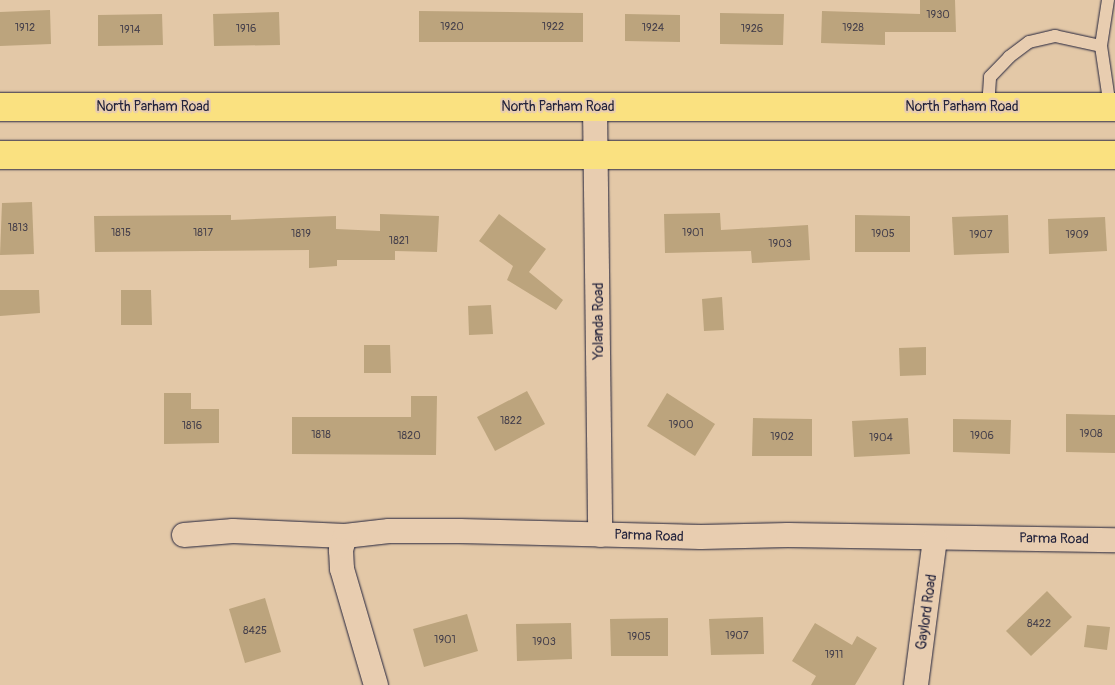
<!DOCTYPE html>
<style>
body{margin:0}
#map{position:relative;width:1115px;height:685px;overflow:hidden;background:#e3c8a7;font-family:Pangolin,sans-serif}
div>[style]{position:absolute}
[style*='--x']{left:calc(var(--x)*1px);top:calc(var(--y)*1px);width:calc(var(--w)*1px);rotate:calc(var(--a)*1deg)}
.building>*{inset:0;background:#bca47d}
.roads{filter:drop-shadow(0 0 1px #22223b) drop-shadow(0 0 1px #22223b)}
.lane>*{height:12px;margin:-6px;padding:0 6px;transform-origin:6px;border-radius:6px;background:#e8cdb0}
.street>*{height:24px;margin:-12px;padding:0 12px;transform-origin:12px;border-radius:12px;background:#e8cdb0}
.highway>*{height:28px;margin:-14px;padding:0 14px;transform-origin:14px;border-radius:14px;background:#fae180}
span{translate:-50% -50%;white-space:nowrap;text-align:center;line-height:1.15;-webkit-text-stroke:4.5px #e8cdb0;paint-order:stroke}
.number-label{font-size:11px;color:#48424c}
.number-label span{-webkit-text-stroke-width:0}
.street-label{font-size:14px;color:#22223b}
</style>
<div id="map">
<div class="building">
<div style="clip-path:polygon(920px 0,955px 0,956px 32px,885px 32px,885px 45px,821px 43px,822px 11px,920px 14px)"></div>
<div style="clip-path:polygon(50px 10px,51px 44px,0 46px,0 12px)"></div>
<div style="clip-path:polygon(419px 11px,583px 13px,583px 42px,419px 42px)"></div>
<div style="clip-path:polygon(279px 12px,280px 45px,214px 46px,213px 14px)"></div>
<div style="clip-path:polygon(720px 13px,784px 14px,783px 45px,720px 44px)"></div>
<div style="clip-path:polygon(162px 14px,163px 45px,98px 46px,98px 15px)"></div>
<div style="clip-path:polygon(625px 14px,680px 15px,680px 42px,625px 41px)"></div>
<div style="clip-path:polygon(32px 202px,34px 254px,0 255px,2px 203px)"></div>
<div style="clip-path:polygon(720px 213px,721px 230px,808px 225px,810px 260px,752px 263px,751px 251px,665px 253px,664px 214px)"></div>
<div style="clip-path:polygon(380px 214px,439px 216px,437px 252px,395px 251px,395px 260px,337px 260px,337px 266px,309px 268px,309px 250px,95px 252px,94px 216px,231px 215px,231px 220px,336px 216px,336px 229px,380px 231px)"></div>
<div style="clip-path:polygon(499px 214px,546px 249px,529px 272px,563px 300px,556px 310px,507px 280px,513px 266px,479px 241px)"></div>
<div style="clip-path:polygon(855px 215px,910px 216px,910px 252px,855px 252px)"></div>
<div style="clip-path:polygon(1008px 215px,1009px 253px,954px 255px,952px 217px)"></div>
<div style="clip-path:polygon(1105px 217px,1107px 251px,1049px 254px,1048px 219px)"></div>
<div style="clip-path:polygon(0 290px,39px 290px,40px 313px,0 316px)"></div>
<div style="clip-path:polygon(121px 290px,151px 290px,152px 325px,121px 325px)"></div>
<div style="clip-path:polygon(722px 297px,724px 330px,704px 331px,702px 299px)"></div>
<div style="clip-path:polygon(491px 305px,493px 334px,469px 335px,468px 306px)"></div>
<div style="clip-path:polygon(364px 345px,390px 345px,391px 373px,364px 373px)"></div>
<div style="clip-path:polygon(926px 347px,926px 375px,900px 376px,899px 348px)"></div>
<div style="clip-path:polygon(527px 391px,545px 424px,495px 451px,477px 417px)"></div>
<div style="clip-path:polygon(164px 393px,191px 393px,191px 409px,219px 409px,219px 443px,164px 444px)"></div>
<div style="clip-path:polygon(667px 393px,715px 424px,695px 456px,647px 426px)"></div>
<div style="clip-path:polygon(411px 396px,437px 396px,436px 455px,292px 454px,292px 417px,411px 417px)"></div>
<div style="clip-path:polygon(1066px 414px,1115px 415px,1115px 453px,1066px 452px)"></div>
<div style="clip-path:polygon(753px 418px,812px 419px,812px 456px,752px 456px)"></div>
<div style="clip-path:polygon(908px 418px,910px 454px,854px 457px,852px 421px)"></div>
<div style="clip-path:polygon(953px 419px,1011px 420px,1010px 454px,953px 452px)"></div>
<div style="clip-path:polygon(1047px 591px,1072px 617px,1031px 656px,1006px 631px)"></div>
<div style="clip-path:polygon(265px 598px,281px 652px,245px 663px,229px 609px)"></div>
<div style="clip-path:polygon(467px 614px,478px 651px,424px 667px,413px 629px)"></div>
<div style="clip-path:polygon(763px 617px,764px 654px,711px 655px,709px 619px)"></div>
<div style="clip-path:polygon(668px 618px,668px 656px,611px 656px,610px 619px)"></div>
<div style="clip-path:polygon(571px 623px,572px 659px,517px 661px,516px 624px)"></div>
<div style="clip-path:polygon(815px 623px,852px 645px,857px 636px,877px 648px,855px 685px,811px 685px,816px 676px,792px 661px)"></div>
<div style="clip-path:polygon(1087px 625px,1110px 627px,1107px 650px,1084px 647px)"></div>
</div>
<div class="roads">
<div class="lane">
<div style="--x:1108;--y:0;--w:47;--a:98.7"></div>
<div style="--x:1101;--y:46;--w:62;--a:81.6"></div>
<div style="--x:988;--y:107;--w:30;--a:-86"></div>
<div style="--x:990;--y:77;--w:28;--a:-46"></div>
<div style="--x:1009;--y:57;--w:25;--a:-37"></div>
<div style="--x:1029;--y:42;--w:27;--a:-13"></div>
<div style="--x:1055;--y:36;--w:47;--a:12.3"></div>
</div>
<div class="street">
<div style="--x:595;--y:107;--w:428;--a:89.3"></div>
<div style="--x:184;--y:535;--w:49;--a:-4.7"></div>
<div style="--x:233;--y:531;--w:112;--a:2.6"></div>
<div style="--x:345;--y:536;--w:44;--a:-6.5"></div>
<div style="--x:389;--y:531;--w:71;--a:0"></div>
<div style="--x:460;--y:531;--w:241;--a:1.4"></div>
<div style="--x:701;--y:537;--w:87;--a:-1.3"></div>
<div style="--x:788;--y:535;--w:327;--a:0.9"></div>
<div style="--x:345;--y:536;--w:15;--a:106"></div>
<div style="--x:341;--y:550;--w:19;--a:87"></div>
<div style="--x:342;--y:569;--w:121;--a:73.7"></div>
<div style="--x:916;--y:685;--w:147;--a:-82.6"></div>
</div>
<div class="highway">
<div style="--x:0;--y:107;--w:1115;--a:0"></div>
<div style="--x:0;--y:155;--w:1115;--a:0"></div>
</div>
</div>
<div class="number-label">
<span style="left:938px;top:15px">1930</span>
<span style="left:452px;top:27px">1920</span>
<span style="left:553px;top:27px">1922</span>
<span style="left:25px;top:28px">1912</span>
<span style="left:653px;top:28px">1924</span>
<span style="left:853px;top:28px">1928</span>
<span style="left:246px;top:29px">1916</span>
<span style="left:752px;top:29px">1926</span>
<span style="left:130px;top:30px">1914</span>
<span style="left:18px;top:228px">1813</span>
<span style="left:121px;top:233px">1815</span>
<span style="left:203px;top:233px">1817</span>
<span style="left:693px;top:233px">1901</span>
<span style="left:301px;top:234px">1819</span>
<span style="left:883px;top:234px">1905</span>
<span style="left:981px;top:235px">1907</span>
<span style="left:1077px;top:235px">1909</span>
<span style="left:399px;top:241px">1821</span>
<span style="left:780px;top:244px">1903</span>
<span style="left:511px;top:421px">1822</span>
<span style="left:681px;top:425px">1900</span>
<span style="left:192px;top:426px">1816</span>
<span style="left:1091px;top:434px">1908</span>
<span style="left:321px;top:435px">1818</span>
<span style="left:409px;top:436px">1820</span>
<span style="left:982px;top:436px">1906</span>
<span style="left:782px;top:437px">1902</span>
<span style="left:881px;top:438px">1904</span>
<span style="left:1039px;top:624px">8422</span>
<span style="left:255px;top:631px">8425</span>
<span style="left:737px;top:636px">1907</span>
<span style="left:639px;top:637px">1905</span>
<span style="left:445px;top:640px">1901</span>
<span style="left:544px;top:642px">1903</span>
<span style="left:834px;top:655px">1911</span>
</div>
<div class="street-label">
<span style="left:153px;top:107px">North Parham Road</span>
<span style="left:558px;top:107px">North Parham Road</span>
<span style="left:962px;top:107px">North Parham Road</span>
<span style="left:599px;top:321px;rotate:-90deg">Yolanda Road</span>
<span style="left:649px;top:536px;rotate:2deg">Parma Road</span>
<span style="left:1054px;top:539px;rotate:1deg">Parma Road</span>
<span style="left:927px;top:612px;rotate:-82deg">Gaylord Road</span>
</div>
</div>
